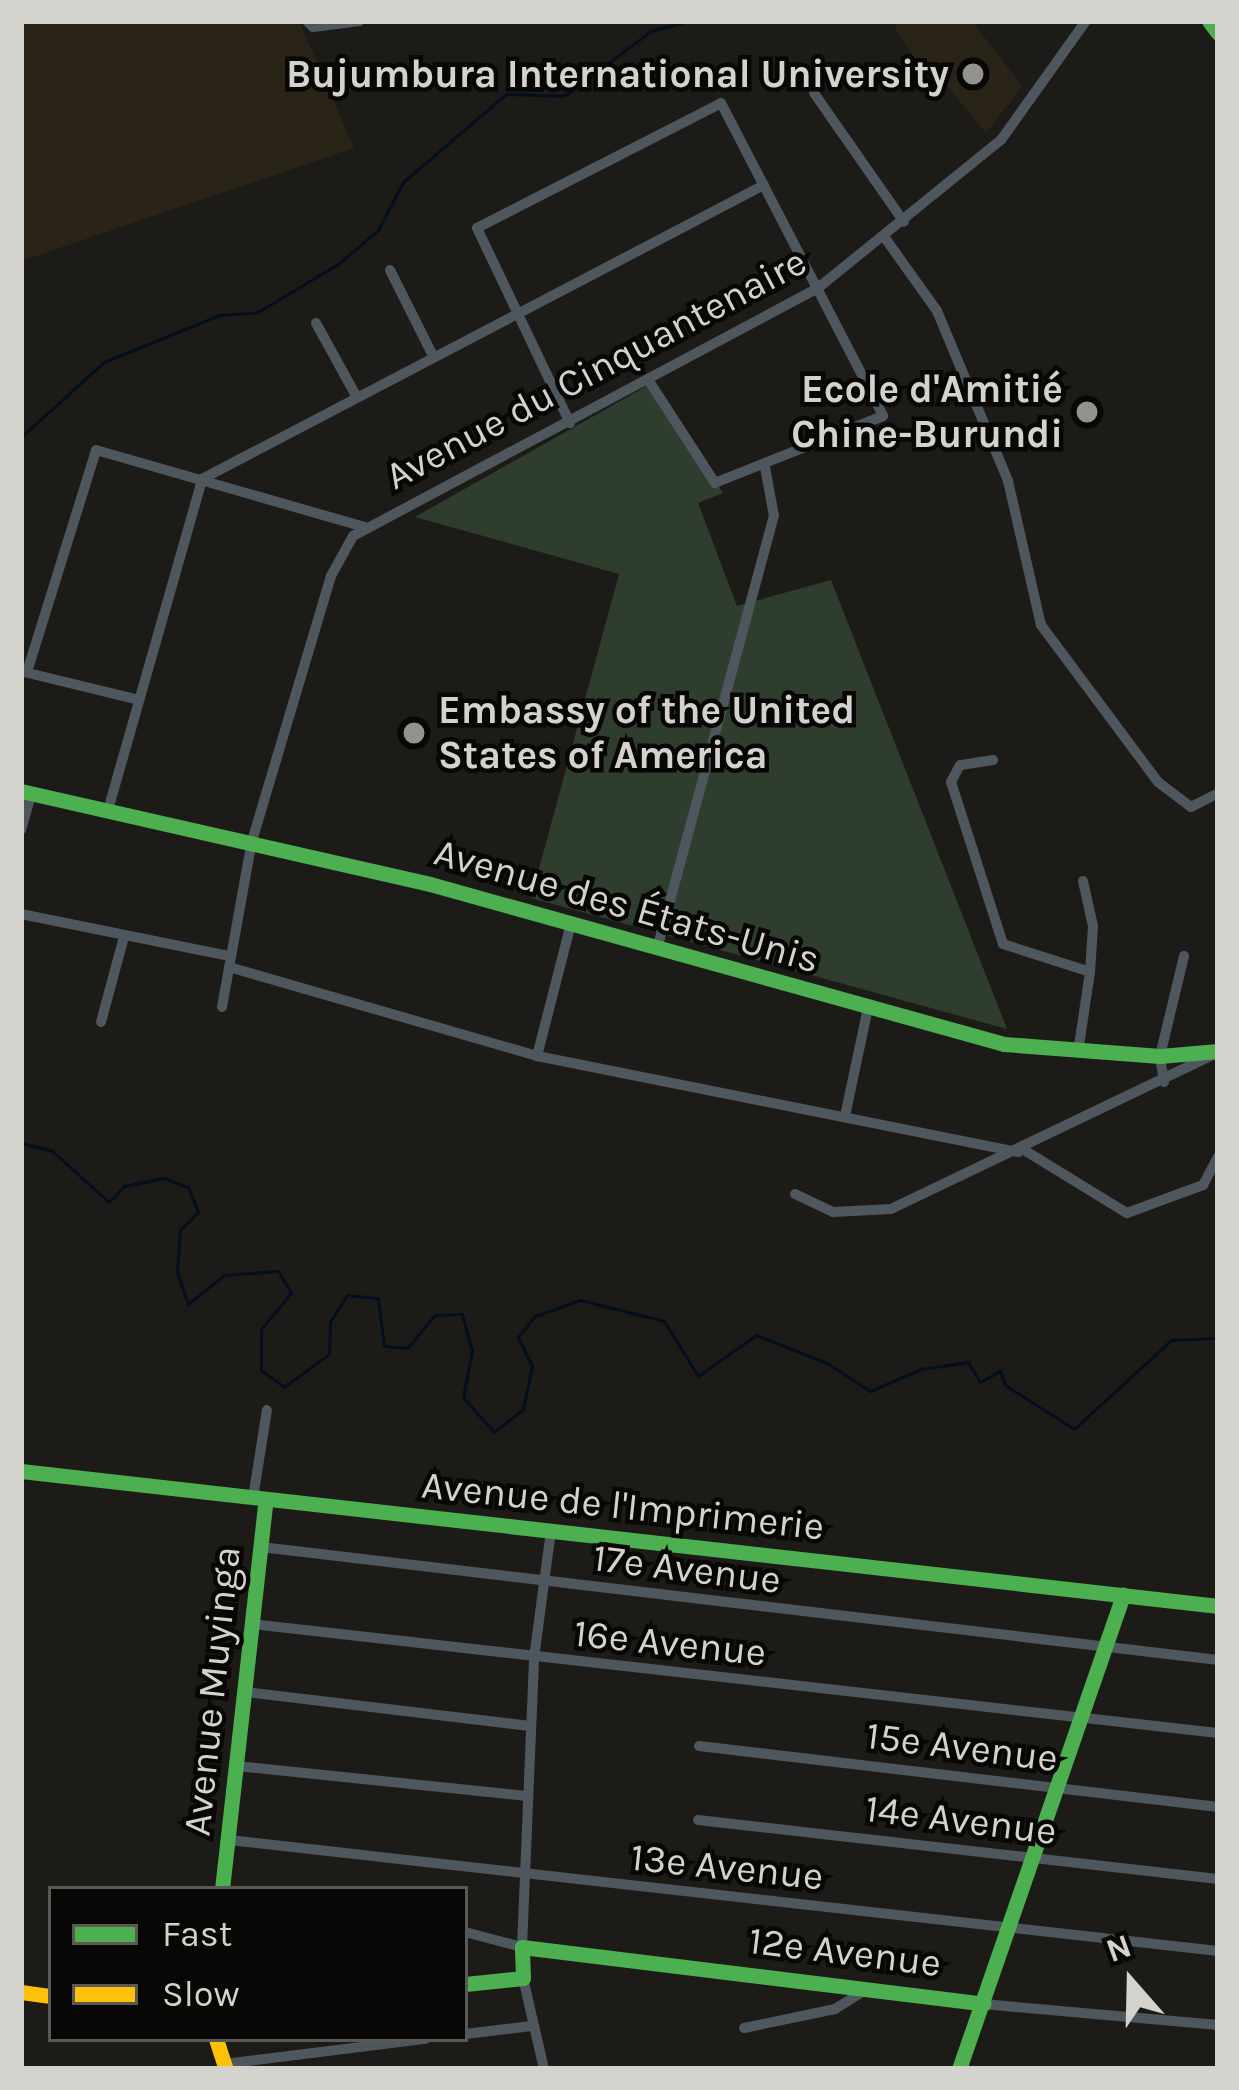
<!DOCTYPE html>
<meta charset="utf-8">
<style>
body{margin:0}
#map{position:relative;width:1239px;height:2090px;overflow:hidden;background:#1d1b18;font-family:Karla,sans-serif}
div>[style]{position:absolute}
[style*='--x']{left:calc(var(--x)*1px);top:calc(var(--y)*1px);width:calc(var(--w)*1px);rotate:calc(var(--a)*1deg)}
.built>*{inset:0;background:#292318}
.green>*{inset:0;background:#2e3d2e}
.stream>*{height:3px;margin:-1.5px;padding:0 1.5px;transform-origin:1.5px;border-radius:1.5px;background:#030e1e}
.street>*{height:10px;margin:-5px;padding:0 5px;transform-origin:5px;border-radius:5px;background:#4e575d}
.fast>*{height:15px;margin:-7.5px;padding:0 7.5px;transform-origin:7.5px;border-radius:7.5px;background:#4caf50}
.slow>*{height:15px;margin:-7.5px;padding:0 7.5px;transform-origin:7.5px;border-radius:7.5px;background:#ffc107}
.dots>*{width:33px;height:33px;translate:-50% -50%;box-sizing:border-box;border:6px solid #080705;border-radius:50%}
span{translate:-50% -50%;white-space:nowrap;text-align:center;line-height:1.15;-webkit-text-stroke:9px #080705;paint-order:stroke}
.poi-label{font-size:39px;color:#d4d2cd;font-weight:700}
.right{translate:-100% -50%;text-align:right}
.left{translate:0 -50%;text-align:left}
.street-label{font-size:39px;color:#d4d2cd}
.frame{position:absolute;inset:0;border:24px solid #d4d2cd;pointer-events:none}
.legend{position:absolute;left:48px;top:1886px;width:420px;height:156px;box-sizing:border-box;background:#080705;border:3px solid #5a5855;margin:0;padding:15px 21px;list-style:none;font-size:36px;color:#d4d2cd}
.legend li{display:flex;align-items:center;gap:24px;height:60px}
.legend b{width:60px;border:3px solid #5a5855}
.north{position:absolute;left:1071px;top:1922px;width:120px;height:120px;-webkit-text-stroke:9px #080705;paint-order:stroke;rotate:340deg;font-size:33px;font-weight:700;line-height:48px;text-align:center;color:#d4d2cd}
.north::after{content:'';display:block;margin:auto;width:42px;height:54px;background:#d4d2cd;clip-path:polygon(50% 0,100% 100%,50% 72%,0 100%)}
</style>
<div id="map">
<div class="built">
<div style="clip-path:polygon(21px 21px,299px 21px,354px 148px,21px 261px)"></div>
<div style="clip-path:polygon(901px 21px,972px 21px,1022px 86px,986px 133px,943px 81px,921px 68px,894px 26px)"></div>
</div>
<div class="green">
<div style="clip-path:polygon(654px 382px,723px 493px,698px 503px,737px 606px,831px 580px,1007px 1029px,531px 898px,619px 574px,415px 517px)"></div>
</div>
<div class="stream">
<div style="--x:21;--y:437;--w:112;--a:-42.1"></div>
<div style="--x:104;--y:362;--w:124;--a:-22.2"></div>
<div style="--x:219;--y:315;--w:39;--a:-4"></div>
<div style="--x:258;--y:312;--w:93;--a:-31"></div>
<div style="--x:338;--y:264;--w:52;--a:-40.4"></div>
<div style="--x:378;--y:230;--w:54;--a:-62.5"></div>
<div style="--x:403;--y:182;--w:135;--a:-40.5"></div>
<div style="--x:506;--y:94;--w:58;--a:2"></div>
<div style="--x:564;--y:96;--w:109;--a:-36.8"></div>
<div style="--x:651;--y:31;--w:39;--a:-15"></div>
<div style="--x:21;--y:1143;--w:32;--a:14"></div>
<div style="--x:52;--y:1151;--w:76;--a:41.8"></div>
<div style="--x:109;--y:1202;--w:22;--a:-47"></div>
<div style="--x:124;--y:1186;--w:41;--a:-11.3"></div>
<div style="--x:164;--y:1178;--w:26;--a:21"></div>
<div style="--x:188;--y:1187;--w:27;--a:68"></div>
<div style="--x:198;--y:1212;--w:25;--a:135"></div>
<div style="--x:180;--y:1230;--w:42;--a:94.1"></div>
<div style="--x:177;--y:1272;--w:34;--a:71"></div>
<div style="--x:188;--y:1304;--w:46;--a:-38.9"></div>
<div style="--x:224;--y:1275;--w:54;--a:-4.2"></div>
<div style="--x:278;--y:1271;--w:26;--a:59"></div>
<div style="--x:291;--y:1293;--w:47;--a:129.8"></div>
<div style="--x:261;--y:1329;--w:41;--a:90"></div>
<div style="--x:261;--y:1370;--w:29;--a:36"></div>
<div style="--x:284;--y:1387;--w:56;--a:-36.3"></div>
<div style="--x:329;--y:1354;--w:32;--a:-88"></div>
<div style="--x:330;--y:1322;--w:32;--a:-58"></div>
<div style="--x:347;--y:1295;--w:31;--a:6"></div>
<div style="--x:378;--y:1298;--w:48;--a:82.9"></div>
<div style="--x:384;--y:1346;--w:23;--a:5"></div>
<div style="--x:407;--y:1348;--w:43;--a:-49.7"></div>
<div style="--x:435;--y:1315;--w:27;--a:-2"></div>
<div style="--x:462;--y:1314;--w:38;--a:75"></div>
<div style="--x:472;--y:1351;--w:47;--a:101.1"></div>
<div style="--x:463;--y:1397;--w:47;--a:48.5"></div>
<div style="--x:494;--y:1432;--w:37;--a:-38"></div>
<div style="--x:523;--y:1409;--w:44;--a:-78.2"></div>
<div style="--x:532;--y:1366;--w:32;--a:-116"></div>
<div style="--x:518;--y:1337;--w:27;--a:-51"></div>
<div style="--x:535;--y:1316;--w:48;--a:-19.6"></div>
<div style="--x:580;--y:1300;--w:87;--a:14"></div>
<div style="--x:664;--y:1321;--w:65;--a:58.3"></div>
<div style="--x:698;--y:1376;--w:71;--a:-35.3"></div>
<div style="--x:756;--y:1335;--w:76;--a:21.5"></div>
<div style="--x:827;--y:1363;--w:51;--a:33.1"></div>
<div style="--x:870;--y:1391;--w:56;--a:-23.3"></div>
<div style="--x:921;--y:1369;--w:48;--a:-8.5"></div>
<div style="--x:968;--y:1362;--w:23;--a:59"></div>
<div style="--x:980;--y:1382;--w:23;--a:-29"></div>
<div style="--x:1000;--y:1371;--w:15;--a:70"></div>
<div style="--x:1005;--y:1385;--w:82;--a:32.5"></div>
<div style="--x:1074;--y:1429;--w:132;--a:-42.5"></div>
<div style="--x:1171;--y:1340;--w:47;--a:-2.4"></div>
</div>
<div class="street">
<div style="--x:307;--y:21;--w:8;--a:45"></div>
<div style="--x:313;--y:27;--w:47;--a:-7.3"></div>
<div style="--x:814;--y:93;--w:157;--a:55.1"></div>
<div style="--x:885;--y:238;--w:90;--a:54.5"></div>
<div style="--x:937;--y:311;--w:184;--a:67.3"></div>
<div style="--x:1008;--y:481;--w:148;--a:77.1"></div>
<div style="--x:1041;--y:625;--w:196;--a:53.3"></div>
<div style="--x:1158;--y:782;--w:41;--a:37.1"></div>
<div style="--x:1191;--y:807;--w:30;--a:-27"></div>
<div style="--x:390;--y:270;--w:94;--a:63.4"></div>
<div style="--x:316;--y:323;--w:81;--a:61.2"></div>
<div style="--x:570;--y:423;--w:216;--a:-115.5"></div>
<div style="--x:477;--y:228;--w:274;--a:-27.1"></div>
<div style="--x:721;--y:103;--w:352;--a:62.6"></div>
<div style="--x:883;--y:416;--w:181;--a:158.3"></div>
<div style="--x:715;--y:483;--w:121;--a:-122.9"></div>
<div style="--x:24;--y:672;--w:115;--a:13.6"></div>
<div style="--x:27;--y:672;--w:232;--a:-72.7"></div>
<div style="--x:96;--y:450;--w:279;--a:16"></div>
<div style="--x:993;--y:760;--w:33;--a:171"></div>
<div style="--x:960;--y:765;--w:19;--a:118"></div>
<div style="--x:951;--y:782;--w:170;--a:72.2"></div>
<div style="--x:1003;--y:944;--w:91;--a:17.8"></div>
<div style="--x:1090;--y:972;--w:81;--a:98.5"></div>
<div style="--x:108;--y:810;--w:344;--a:-74.1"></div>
<div style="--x:202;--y:479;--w:634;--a:-27.62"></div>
<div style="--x:21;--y:830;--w:37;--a:-74"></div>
<div style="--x:1083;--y:881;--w:46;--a:77.5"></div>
<div style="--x:1093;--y:926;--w:46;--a:93.7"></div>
<div style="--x:21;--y:914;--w:213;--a:11.4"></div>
<div style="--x:657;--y:949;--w:449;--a:-74.9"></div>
<div style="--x:774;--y:516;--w:50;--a:-100.4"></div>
<div style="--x:229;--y:967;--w:321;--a:16.1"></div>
<div style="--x:537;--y:1056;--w:491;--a:11.3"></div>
<div style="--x:222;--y:1007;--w:169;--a:-79.8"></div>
<div style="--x:252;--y:841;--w:277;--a:-73.4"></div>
<div style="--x:331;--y:576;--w:46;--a:-61.2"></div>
<div style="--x:353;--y:536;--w:527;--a:-28.07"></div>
<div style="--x:818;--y:288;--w:235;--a:-39"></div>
<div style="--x:1001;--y:140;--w:146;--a:-54.5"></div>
<div style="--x:101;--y:1022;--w:88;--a:-74.9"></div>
<div style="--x:537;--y:1056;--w:136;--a:-75.6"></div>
<div style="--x:1164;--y:1082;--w:26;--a:-99"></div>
<div style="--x:1160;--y:1056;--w:103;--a:-76.5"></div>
<div style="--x:845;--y:1116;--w:110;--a:-78"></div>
<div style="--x:1024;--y:1150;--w:121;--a:31.5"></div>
<div style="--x:1127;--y:1213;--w:81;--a:-20.2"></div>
<div style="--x:1203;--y:1185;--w:32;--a:-62"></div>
<div style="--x:795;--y:1194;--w:42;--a:25.3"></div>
<div style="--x:833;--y:1212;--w:58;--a:-3"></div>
<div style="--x:891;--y:1209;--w:359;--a:-25.6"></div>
<div style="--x:253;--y:1498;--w:89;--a:-81"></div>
<div style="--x:261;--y:1547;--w:964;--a:6.73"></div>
<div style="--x:252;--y:1624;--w:972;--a:6.44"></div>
<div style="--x:245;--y:1692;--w:287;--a:6.8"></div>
<div style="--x:699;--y:1746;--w:523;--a:6.7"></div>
<div style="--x:237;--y:1766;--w:291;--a:5.9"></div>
<div style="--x:698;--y:1820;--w:523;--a:6.47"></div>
<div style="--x:229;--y:1840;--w:995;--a:6.4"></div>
<div style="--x:465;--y:1932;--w:59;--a:14.7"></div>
<div style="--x:522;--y:1947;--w:289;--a:-87.6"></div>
<div style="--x:534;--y:1658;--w:128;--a:-82.4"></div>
<div style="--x:523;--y:1978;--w:93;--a:77"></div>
<div style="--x:983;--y:2004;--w:236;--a:5.1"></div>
<div style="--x:744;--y:2028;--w:93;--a:-11.8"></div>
<div style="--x:835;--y:2009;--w:39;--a:-32"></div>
<div style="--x:465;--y:2034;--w:67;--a:-6.8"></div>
<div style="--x:224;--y:2064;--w:203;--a:-7.1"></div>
</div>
<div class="fast">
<div style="--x:1209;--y:21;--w:15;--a:53"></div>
<div style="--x:21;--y:791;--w:419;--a:12.8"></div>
<div style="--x:430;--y:884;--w:596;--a:15.58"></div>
<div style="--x:1004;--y:1044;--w:156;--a:4.4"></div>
<div style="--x:1160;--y:1056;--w:58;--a:-4.9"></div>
<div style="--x:21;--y:1471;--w:1205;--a:6.43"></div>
<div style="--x:222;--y:1889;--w:392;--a:-83.6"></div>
<div style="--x:465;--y:1984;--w:58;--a:-5.9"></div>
<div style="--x:523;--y:1978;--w:31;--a:-92"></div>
<div style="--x:522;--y:1947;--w:465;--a:7"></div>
<div style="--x:959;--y:2069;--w:502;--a:-70.91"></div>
</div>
<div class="slow">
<div style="--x:21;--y:1992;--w:30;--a:8"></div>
<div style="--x:216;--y:2039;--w:32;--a:72"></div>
</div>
<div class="dots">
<div style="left:973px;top:74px;background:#94928e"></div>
<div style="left:1087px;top:412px;background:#94928e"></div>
<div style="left:414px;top:733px;background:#94928e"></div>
</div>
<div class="poi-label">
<span class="right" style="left:949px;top:74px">Bujumbura International University</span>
<span class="right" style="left:1063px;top:412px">Ecole d'Amitié<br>Chine-Burundi</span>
<span class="left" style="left:438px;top:733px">Embassy of the United<br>States of America</span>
</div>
<div class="street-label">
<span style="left:596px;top:369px;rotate:-28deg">Avenue du Cinquantenaire</span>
<span style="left:627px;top:906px;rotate:16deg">Avenue des États-Unis</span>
<span style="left:623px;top:1506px;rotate:6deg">Avenue de l'Imprimerie</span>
<span style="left:687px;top:1569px;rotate:7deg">17e Avenue</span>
<span style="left:670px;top:1643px;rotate:6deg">16e Avenue</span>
<span style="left:212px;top:1691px;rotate:-84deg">Avenue Muyinga</span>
<span style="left:962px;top:1747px;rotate:7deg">15e Avenue</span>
<span style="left:961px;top:1820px;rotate:7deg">14e Avenue</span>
<span style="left:727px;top:1867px;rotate:6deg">13e Avenue</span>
<span style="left:845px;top:1952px;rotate:7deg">12e Avenue</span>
</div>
<div class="frame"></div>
<ul class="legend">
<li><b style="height:15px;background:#4caf50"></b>Fast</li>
<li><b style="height:15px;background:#ffc107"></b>Slow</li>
</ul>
<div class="north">N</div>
</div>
